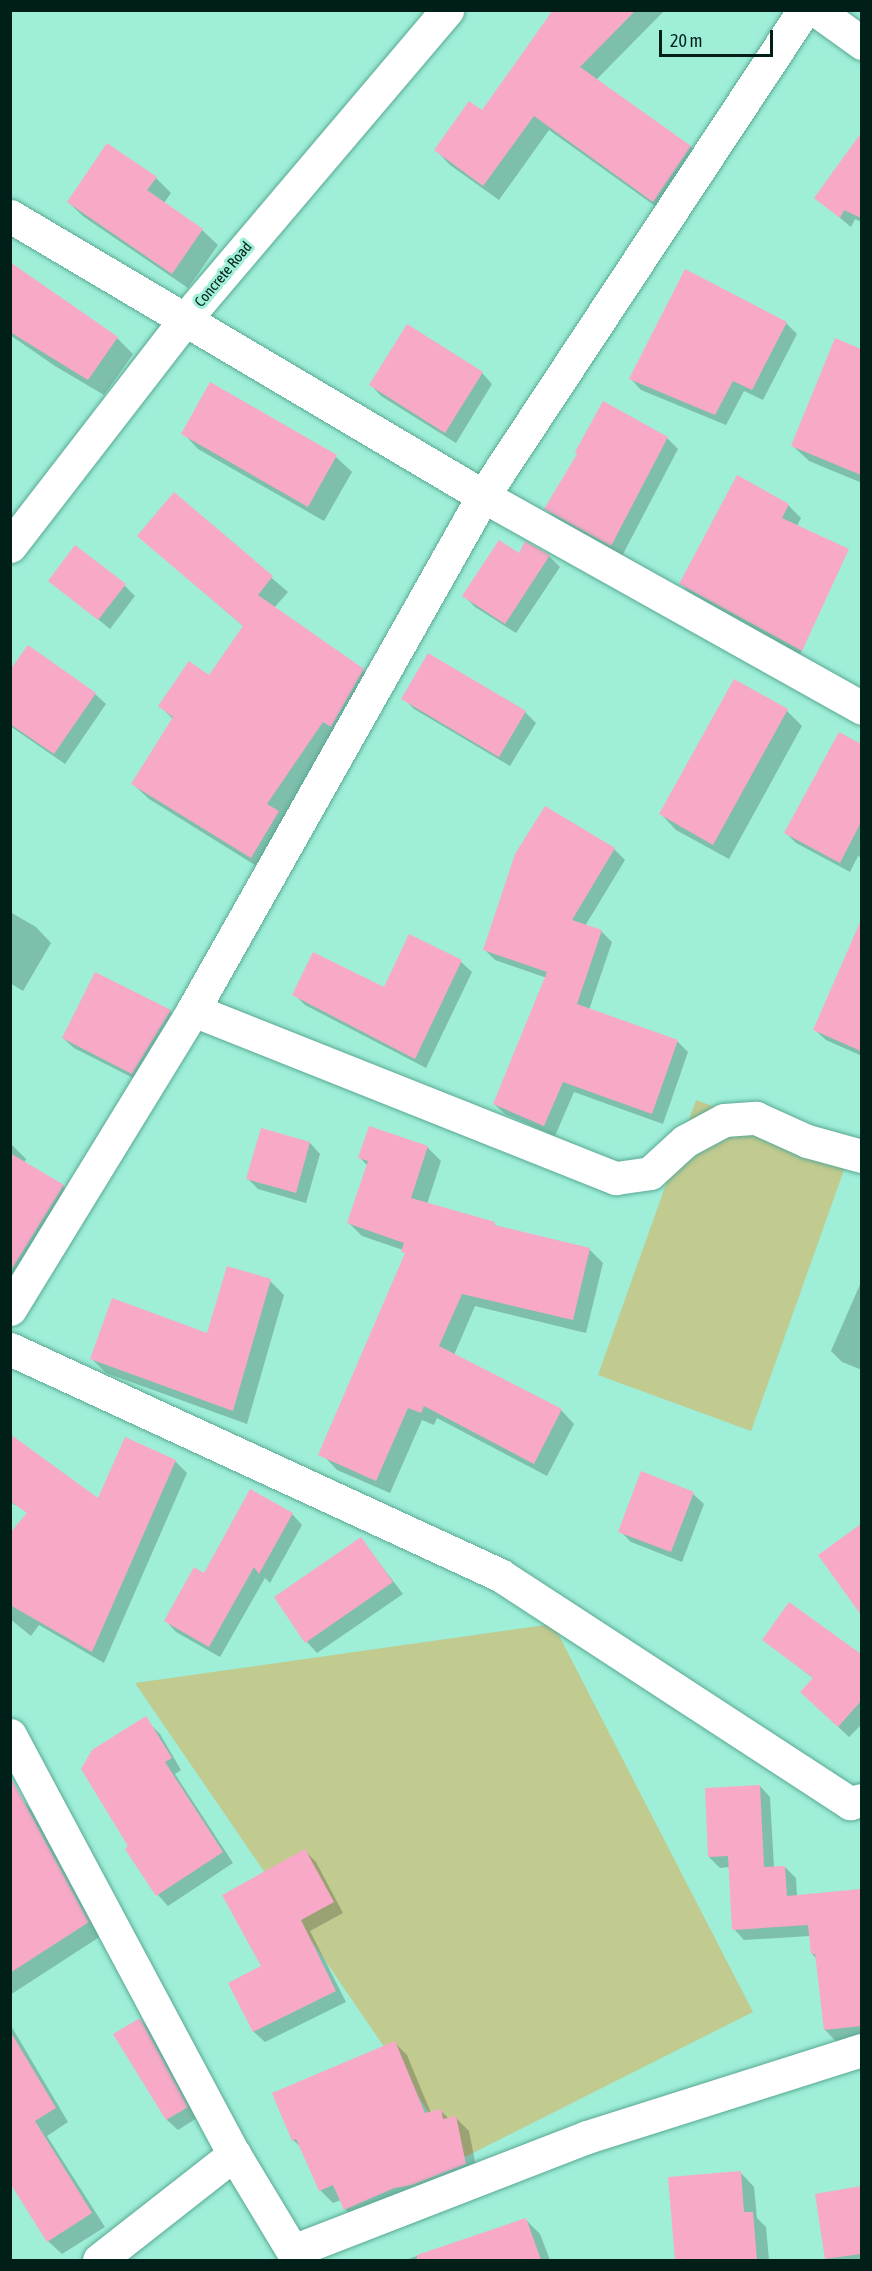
<!DOCTYPE html>
<style>
body{margin:0}
#map{position:relative;width:872px;height:2271px;overflow:hidden;background:#9eeed8;font-family:"Asap Condensed",sans-serif}
div>[style]{position:absolute}
[style*='--x']{left:calc(var(--x)*1px);top:calc(var(--y)*1px);width:calc(var(--w)*1px);rotate:calc(var(--a)*1deg)}
.green>*{inset:0;background:#c1ca8f}
.shadow>*{inset:0;background:#0003}
.building>*{inset:0;background:#f9a9c8}
.roads{filter:drop-shadow(0 0 2px #59a894) drop-shadow(0 0 2px #59a894)}
.street>*{height:33px;margin:-16.5px;padding:0 16.5px;transform-origin:16.5px;border-radius:16.5px;background:#fff}
.secondary>*{height:33px;margin:-16.5px;padding:0 16.5px;transform-origin:16.5px;border-radius:16.5px;background:#fff}
span{translate:-50% -50%;white-space:nowrap;text-align:center;line-height:1.15;-webkit-text-stroke:6px #9eeed8;paint-order:stroke}
.street-label{font-size:15px;color:#001f18}
.frame{position:absolute;inset:0;border:12px solid #001f18;pointer-events:none}
.scale{position:absolute;left:659px;top:30px;width:114px;height:27px;box-sizing:border-box;border:3px solid #001f18;border-top:0;padding-left:8px;font-size:18px;line-height:21px;white-space:nowrap;color:#001f18;-webkit-text-stroke:4px #9eeed8;paint-order:stroke}
</style>
<div id="map">
<div class="green">
<div style="clip-path:polygon(696px 1100px,849px 1156px,751px 1431px,598px 1375px)"></div>
<div style="clip-path:polygon(553px 1624px,753px 2012px,461px 2159px,135px 1683px)"></div>
</div>
<div class="shadow">
<div style="clip-path:polygon(555px 10px,665px 10px,596px 80px,691px 147px,705px 162px,669px 216px,549px 130px,499px 200px,450px 165px,436px 150px,482px 112px)"></div>
<div style="clip-path:polygon(857px 143px,862px 146px,862px 222px,855px 219px,851px 227px,816px 198px)"></div>
<div style="clip-path:polygon(156px 178px,171px 193px,164px 203px,202px 230px,218px 245px,188px 288px,84px 217px,68px 202px)"></div>
<div style="clip-path:polygon(10px 264px,118px 339px,133px 354px,104px 395px,55px 366px,10px 335px)"></div>
<div style="clip-path:polygon(786px 323px,797px 334px,763px 400px,744px 391px,726px 425px,641px 390px,631px 379px)"></div>
<div style="clip-path:polygon(836px 340px,862px 351px,862px 483px,809px 461px,793px 446px)"></div>
<div style="clip-path:polygon(482px 373px,492px 384px,456px 443px,381px 396px,371px 385px)"></div>
<div style="clip-path:polygon(210px 384px,336px 457px,352px 472px,324px 521px,198px 449px,183px 433px)"></div>
<div style="clip-path:polygon(667px 438px,678px 449px,622px 556px,557px 519px,546px 509px)"></div>
<div style="clip-path:polygon(174px 494px,288px 592px,274px 608px,363px 670px,378px 686px,266px 872px,149px 799px,133px 784px,173px 719px,160px 706px,209px 677px,244px 627px,139px 536px)"></div>
<div style="clip-path:polygon(788px 505px,801px 518px,797px 526px,841px 554px,800px 655px,694px 597px,681px 584px)"></div>
<div style="clip-path:polygon(549px 556px,560px 567px,516px 633px,475px 607px,464px 596px)"></div>
<div style="clip-path:polygon(50px 580px,125px 586px,135px 596px,110px 629px)"></div>
<div style="clip-path:polygon(10px 673px,95px 694px,106px 704px,65px 764px,10px 726px)"></div>
<div style="clip-path:polygon(403px 698px,525px 712px,536px 723px,510px 766px,414px 709px)"></div>
<div style="clip-path:polygon(787px 711px,802px 726px,729px 859px,676px 830px,661px 814px)"></div>
<div style="clip-path:polygon(839px 734px,862px 745px,862px 858px,858px 856px,850px 872px,796px 843px,786px 833px)"></div>
<div style="clip-path:polygon(545px 808px,615px 850px,625px 860px,585px 926px,601px 931px,612px 942px,589px 1010px,677px 1041px,688px 1052px,663px 1124px,574px 1092px,555px 1136px,505px 1114px,494px 1104px,547px 978px,495px 960px,484px 949px)"></div>
<div style="clip-path:polygon(10px 912px,36px 927px,51px 943px,23px 991px,10px 983px)"></div>
<div style="clip-path:polygon(410px 936px,461px 962px,472px 972px,426px 1068px,305px 1005px,294px 994px,384px 989px)"></div>
<div style="clip-path:polygon(842px 967px,862px 976px,862px 1056px,826px 1040px,815px 1030px)"></div>
<div style="clip-path:polygon(170px 1011px,181px 1022px,143px 1083px,74px 1048px,63px 1038px)"></div>
<div style="clip-path:polygon(370px 1128px,428px 1148px,441px 1161px,427px 1204px,494px 1224px,498px 1227px,589px 1249px,603px 1263px,586px 1333px,475px 1306px,454px 1355px,561px 1410px,574px 1424px,547px 1476px,437px 1418px,434px 1425px,422px 1420px,390px 1493px,337px 1470px,324px 1456px,406px 1254px,403px 1250px,362px 1236px,349px 1223px,368px 1166px,360px 1158px)"></div>
<div style="clip-path:polygon(10px 1143px,26px 1159px,24px 1163px,63px 1186px,78px 1202px,10px 1314px)"></div>
<div style="clip-path:polygon(310px 1143px,320px 1154px,306px 1203px,258px 1189px,247px 1178px)"></div>
<div style="clip-path:polygon(862px 1280px,862px 1370px,842px 1362px,831px 1351px)"></div>
<div style="clip-path:polygon(270px 1281px,284px 1295px,247px 1424px,106px 1373px,92px 1359px,208px 1335px)"></div>
<div style="clip-path:polygon(10px 1436px,99px 1500px,175px 1461px,187px 1473px,104px 1663px,39px 1625px,31px 1636px,10px 1619px,10px 1535px,51px 1485px,15px 1505px,10px 1502px)"></div>
<div style="clip-path:polygon(693px 1494px,704px 1504px,682px 1562px,631px 1542px,620px 1531px)"></div>
<div style="clip-path:polygon(292px 1514px,302px 1525px,270px 1583px,265px 1578px,220px 1657px,176px 1632px,166px 1621px,204px 1575px)"></div>
<div style="clip-path:polygon(862px 1526px,862px 1613px,820px 1555px)"></div>
<div style="clip-path:polygon(361px 1539px,403px 1594px,317px 1653px,307px 1642px,276px 1597px)"></div>
<div style="clip-path:polygon(790px 1604px,862px 1656px,862px 1724px,849px 1737px,813px 1703px,814px 1679px,764px 1640px)"></div>
<div style="clip-path:polygon(149px 1723px,160px 1734px,181px 1770px,175px 1774px,233px 1863px,168px 1906px,158px 1895px,127px 1849px,130px 1847px)"></div>
<div style="clip-path:polygon(760px 1786px,770px 1797px,774px 1868px,785px 1867px,796px 1878px,797px 1896px,862px 1892px,862px 2038px,836px 2041px,825px 2030px,817px 1959px,812px 1954px,810px 1936px,744px 1940px,734px 1929px,730px 1867px,720px 1868px,709px 1857px)"></div>
<div style="clip-path:polygon(22px 1800px,36px 1814px,101px 1936px,10px 1995px,10px 1807px)"></div>
<div style="clip-path:polygon(305px 1851px,316px 1862px,343px 1913px,310px 1931px,346px 2002px,265px 2042px,254px 2032px,230px 1983px,264px 1967px)"></div>
<div style="clip-path:polygon(140px 2019px,150px 2030px,197px 2118px,178px 2130px,167px 2120px,115px 2035px)"></div>
<div style="clip-path:polygon(10px 2024px,68px 2122px,47px 2136px,105px 2227px,62px 2254px,48px 2241px,10px 2179px)"></div>
<div style="clip-path:polygon(394px 2042px,407px 2055px,431px 2113px,441px 2111px,449px 2119px,456px 2118px,469px 2131px,478px 2177px,358px 2223px,345px 2209px,341px 2200px,333px 2203px,320px 2190px,303px 2149px,293px 2140px)"></div>
<div style="clip-path:polygon(740px 2172px,754px 2187px,757px 2218px,766px 2227px,769px 2260px,676px 2260px,669px 2178px)"></div>
<div style="clip-path:polygon(862px 2188px,862px 2260px,828px 2260px,816px 2195px)"></div>
<div style="clip-path:polygon(526px 2220px,540px 2234px,550px 2260px,405px 2260px)"></div>
</div>
<div class="building">
<div style="clip-path:polygon(553px 10px,636px 10px,580px 67px,691px 146px,653px 202px,534px 116px,483px 186px,434px 150px,469px 101px,482px 110px)"></div>
<div style="clip-path:polygon(861px 133px,861px 218px,844px 210px,840px 218px,814px 198px)"></div>
<div style="clip-path:polygon(107px 143px,157px 177px,147px 190px,203px 229px,172px 274px,67px 202px)"></div>
<div style="clip-path:polygon(10px 262px,118px 337px,88px 380px,10px 332px)"></div>
<div style="clip-path:polygon(685px 269px,787px 322px,752px 390px,733px 381px,715px 415px,629px 379px)"></div>
<div style="clip-path:polygon(407px 324px,483px 372px,445px 433px,369px 385px)"></div>
<div style="clip-path:polygon(835px 338px,861px 349px,861px 475px,791px 446px)"></div>
<div style="clip-path:polygon(210px 382px,337px 455px,308px 507px,181px 434px)"></div>
<div style="clip-path:polygon(603px 401px,668px 437px,611px 546px,544px 509px,577px 454px,575px 452px)"></div>
<div style="clip-path:polygon(737px 475px,789px 504px,782px 518px,849px 549px,802px 651px,679px 584px)"></div>
<div style="clip-path:polygon(174px 492px,273px 576px,258px 595px,364px 669px,331px 727px,323px 722px,267px 804px,279px 811px,251px 858px,131px 784px,173px 717px,158px 706px,189px 661px,209px 675px,243px 626px,137px 536px)"></div>
<div style="clip-path:polygon(499px 540px,519px 553px,525px 541px,550px 555px,505px 624px,462px 596px)"></div>
<div style="clip-path:polygon(75px 545px,126px 584px,98px 620px,48px 581px)"></div>
<div style="clip-path:polygon(28px 645px,96px 693px,54px 754px,10px 724px,10px 670px)"></div>
<div style="clip-path:polygon(428px 653px,526px 711px,499px 757px,401px 699px)"></div>
<div style="clip-path:polygon(734px 679px,788px 709px,713px 845px,659px 814px)"></div>
<div style="clip-path:polygon(839px 732px,861px 744px,861px 822px,840px 863px,784px 833px)"></div>
<div style="clip-path:polygon(545px 806px,615px 848px,572px 920px,602px 930px,577px 1004px,678px 1040px,652px 1114px,563px 1082px,544px 1126px,493px 1104px,547px 972px,483px 950px,515px 854px)"></div>
<div style="clip-path:polygon(861px 920px,861px 1051px,813px 1030px)"></div>
<div style="clip-path:polygon(409px 934px,462px 960px,415px 1059px,292px 995px,313px 952px,384px 987px)"></div>
<div style="clip-path:polygon(95px 972px,171px 1010px,132px 1074px,62px 1038px)"></div>
<div style="clip-path:polygon(369px 1126px,428px 1146px,411px 1198px,495px 1222px,494px 1225px,590px 1248px,573px 1320px,462px 1294px,439px 1346px,562px 1409px,534px 1464px,424px 1406px,421px 1413px,408px 1408px,376px 1481px,318px 1455px,405px 1253px,401px 1252px,404px 1243px,347px 1223px,368px 1161px,358px 1158px)"></div>
<div style="clip-path:polygon(261px 1128px,310px 1142px,296px 1193px,246px 1179px)"></div>
<div style="clip-path:polygon(10px 1153px,64px 1185px,10px 1272px)"></div>
<div style="clip-path:polygon(227px 1266px,271px 1279px,233px 1411px,90px 1359px,112px 1298px,207px 1333px)"></div>
<div style="clip-path:polygon(10px 1434px,98px 1498px,125px 1437px,176px 1460px,92px 1652px,10px 1605px,10px 1533px,27px 1513px,10px 1501px)"></div>
<div style="clip-path:polygon(641px 1471px,694px 1492px,671px 1552px,618px 1532px)"></div>
<div style="clip-path:polygon(250px 1489px,293px 1513px,259px 1574px,254px 1567px,209px 1647px,164px 1621px,194px 1567px,204px 1573px)"></div>
<div style="clip-path:polygon(861px 1524px,861px 1615px,818px 1555px)"></div>
<div style="clip-path:polygon(361px 1537px,393px 1582px,305px 1643px,274px 1597px)"></div>
<div style="clip-path:polygon(789px 1602px,861px 1654px,861px 1701px,838px 1727px,800px 1692px,813px 1678px,762px 1640px)"></div>
<div style="clip-path:polygon(146px 1716px,172px 1758px,165px 1762px,223px 1852px,156px 1896px,125px 1849px,128px 1846px,81px 1769px,92px 1750px)"></div>
<div style="clip-path:polygon(10px 1776px,89px 1922px,10px 1973px)"></div>
<div style="clip-path:polygon(760px 1785px,764px 1867px,785px 1866px,787px 1896px,861px 1889px,861px 2026px,824px 2030px,815px 1954px,811px 1954px,808px 1925px,732px 1930px,728px 1856px,708px 1857px,705px 1788px)"></div>
<div style="clip-path:polygon(305px 1849px,334px 1902px,301px 1920px,336px 1991px,253px 2032px,228px 1983px,261px 1966px,222px 1895px)"></div>
<div style="clip-path:polygon(140px 2018px,188px 2107px,166px 2120px,113px 2034px)"></div>
<div style="clip-path:polygon(10px 2031px,56px 2108px,35px 2121px,92px 2213px,47px 2242px,10px 2183px)"></div>
<div style="clip-path:polygon(395px 2041px,425px 2113px,441px 2109px,443px 2119px,456px 2116px,466px 2164px,412px 2185px,394px 2188px,344px 2210px,333px 2185px,319px 2191px,296px 2139px,292px 2141px,272px 2093px)"></div>
<div style="clip-path:polygon(741px 2171px,744px 2212px,753px 2212px,757px 2260px,675px 2260px,668px 2177px)"></div>
<div style="clip-path:polygon(861px 2186px,861px 2254px,825px 2259px,815px 2194px)"></div>
<div style="clip-path:polygon(526px 2218px,541px 2260px,417px 2260px,417px 2255px)"></div>
</div>
<div class="roads">
<div class="street">
<div style="--x:816;--y:10;--w:57;--a:35.7"></div>
<div style="--x:10;--y:216;--w:550;--a:30.62"></div>
<div style="--x:483;--y:496;--w:434;--a:29.2"></div>
<div style="--x:193;--y:1010;--w:455;--a:21.7"></div>
<div style="--x:616;--y:1178;--w:34;--a:-8"></div>
<div style="--x:650;--y:1173;--w:47;--a:-42.4"></div>
<div style="--x:685;--y:1141;--w:44;--a:-28.3"></div>
<div style="--x:724;--y:1120;--w:32;--a:-4"></div>
<div style="--x:756;--y:1118;--w:56;--a:24.3"></div>
<div style="--x:807;--y:1141;--w:57;--a:15.3"></div>
<div style="--x:10;--y:1309;--w:351;--a:-58.5"></div>
<div style="--x:193;--y:1010;--w:590;--a:-60.57"></div>
<div style="--x:483;--y:496;--w:582;--a:-56.56"></div>
<div style="--x:10;--y:1349;--w:540;--a:24.76"></div>
<div style="--x:500;--y:1575;--w:418;--a:33.1"></div>
<div style="--x:850;--y:1803;--w:12;--a:-14"></div>
<div style="--x:10;--y:1735;--w:475;--a:61.9"></div>
<div style="--x:234;--y:2154;--w:124;--a:58.9"></div>
<div style="--x:293;--y:2251;--w:315;--a:-21.2"></div>
<div style="--x:587;--y:2137;--w:288;--a:-17.6"></div>
<div style="--x:99;--y:2260;--w:172;--a:-38.1"></div>
</div>
<div class="secondary">
<div style="--x:10;--y:546;--w:288;--a:-52.3"></div>
<div style="--x:186;--y:318;--w:404;--a:-49.7"></div>
</div>
</div>
<div class="street-label">
<span style="left:223px;top:274px;rotate:-50deg">Concrete Road</span>
</div>
<div class="frame"></div>
<div class="scale">20 m</div>
</div>
